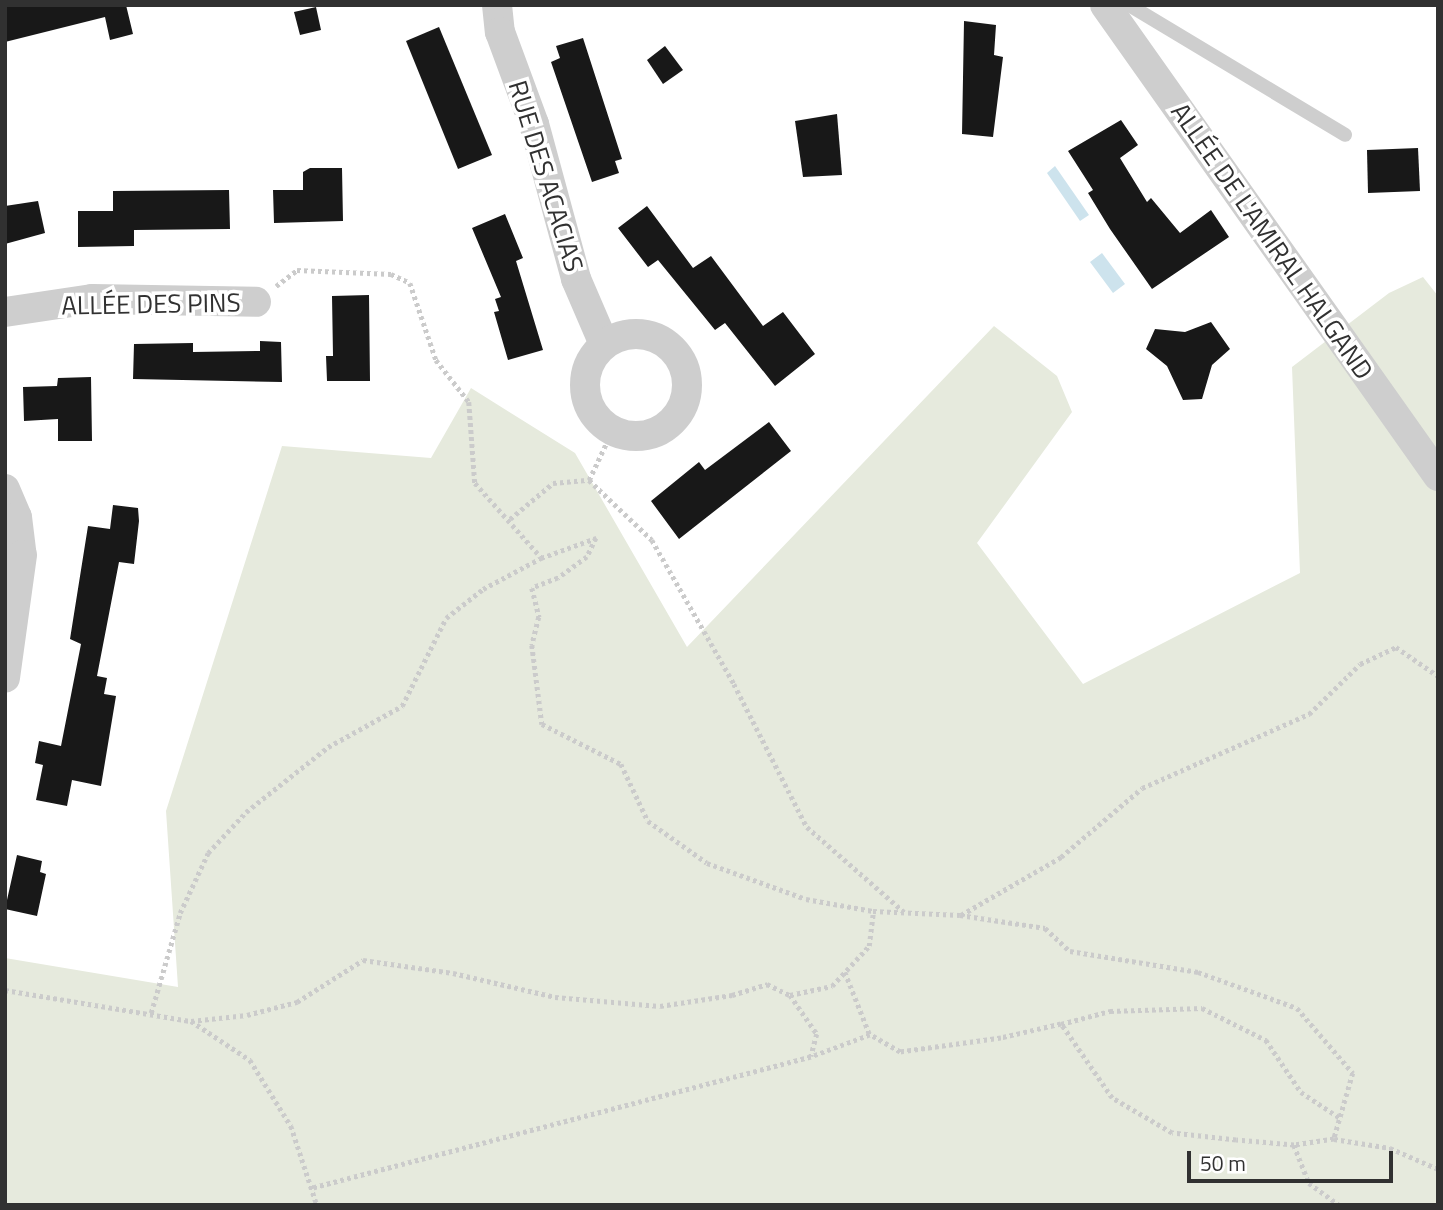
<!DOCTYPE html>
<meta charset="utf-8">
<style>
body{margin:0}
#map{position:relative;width:1443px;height:1210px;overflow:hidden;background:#fff;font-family:"Titillium Web",sans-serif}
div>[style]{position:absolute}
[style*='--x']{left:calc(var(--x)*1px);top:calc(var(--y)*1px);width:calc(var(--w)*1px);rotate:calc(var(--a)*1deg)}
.green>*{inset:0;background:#e6eadd}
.water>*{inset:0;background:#cde3ed}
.building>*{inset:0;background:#181818}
.path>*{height:4.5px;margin-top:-2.25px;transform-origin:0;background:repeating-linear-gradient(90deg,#cbcbcb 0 3.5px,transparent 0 7px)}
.lane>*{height:14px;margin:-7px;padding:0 7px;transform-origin:7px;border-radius:7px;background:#cecece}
.street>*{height:30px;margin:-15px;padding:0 15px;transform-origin:15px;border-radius:15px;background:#cecece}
.street>.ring{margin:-15px;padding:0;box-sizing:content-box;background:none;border:30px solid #cecece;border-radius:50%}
span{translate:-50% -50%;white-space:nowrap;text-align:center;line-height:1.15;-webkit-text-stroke:7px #fff;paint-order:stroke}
.street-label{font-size:26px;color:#313131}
.frame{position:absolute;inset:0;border:7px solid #313131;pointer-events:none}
.scale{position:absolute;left:1187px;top:1151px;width:206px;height:32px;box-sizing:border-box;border:4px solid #313131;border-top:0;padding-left:9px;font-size:21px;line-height:24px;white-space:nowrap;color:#313131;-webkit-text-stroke:5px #fff;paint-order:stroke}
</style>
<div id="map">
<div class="green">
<div style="clip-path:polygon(1423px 277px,1438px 296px,1438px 1205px,5px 1205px,5px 958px,178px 987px,166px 811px,282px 446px,431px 458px,471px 388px,575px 453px,687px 647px,994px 326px,1057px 376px,1072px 412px,977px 543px,1083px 684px,1300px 573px,1292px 367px,1389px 293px)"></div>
</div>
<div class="water">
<div style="clip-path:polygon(1055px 166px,1089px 215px,1080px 221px,1047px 173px)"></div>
<div style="clip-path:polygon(1102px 253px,1125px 284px,1113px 293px,1090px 262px)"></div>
</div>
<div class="building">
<div style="clip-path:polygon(5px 5px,126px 5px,133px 34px,110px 40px,105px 17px,5px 42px)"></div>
<div style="clip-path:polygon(316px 7px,321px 30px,300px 35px,294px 12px)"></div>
<div style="clip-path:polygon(964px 21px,996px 25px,994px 55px,1003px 57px,993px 137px,962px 134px)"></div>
<div style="clip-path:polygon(439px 27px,492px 155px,458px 169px,406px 41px)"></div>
<div style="clip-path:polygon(583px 38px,622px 159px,615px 161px,619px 173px,592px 182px,551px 62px,560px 58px,556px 46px)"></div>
<div style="clip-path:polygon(665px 46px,683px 70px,663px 84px,647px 60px)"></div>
<div style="clip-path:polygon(837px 114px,842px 175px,803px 177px,795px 121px)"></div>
<div style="clip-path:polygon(1121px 120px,1138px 145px,1120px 158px,1147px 202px,1151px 198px,1180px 233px,1211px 210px,1229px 237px,1152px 289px,1110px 229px,1088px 193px,1093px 190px,1068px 151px)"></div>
<div style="clip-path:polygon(1418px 148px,1420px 191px,1368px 193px,1367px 150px)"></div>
<div style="clip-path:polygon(310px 168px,342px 168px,343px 221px,274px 223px,273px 190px,303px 190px,303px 172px)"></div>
<div style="clip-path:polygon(229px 190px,230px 229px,134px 230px,134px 246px,78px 247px,78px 211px,113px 211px,113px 191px)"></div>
<div style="clip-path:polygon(38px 201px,45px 233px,5px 244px,5px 206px)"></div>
<div style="clip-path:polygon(647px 206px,693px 268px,711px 256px,763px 326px,783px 312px,815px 354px,775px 386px,725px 323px,715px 330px,658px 260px,648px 267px,618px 228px)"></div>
<div style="clip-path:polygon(505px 214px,523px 258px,516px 261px,543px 350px,508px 360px,494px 312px,499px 311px,495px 299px,501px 297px,472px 228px)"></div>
<div style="clip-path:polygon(369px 295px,370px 381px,327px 381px,326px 356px,333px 356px,332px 296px)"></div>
<div style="clip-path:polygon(1211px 322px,1230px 349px,1212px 365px,1202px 399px,1183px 400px,1167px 366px,1146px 349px,1155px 329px,1185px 332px)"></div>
<div style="clip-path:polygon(260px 341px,281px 342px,282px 382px,133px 379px,134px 344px,193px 343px,193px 352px,260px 351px)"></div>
<div style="clip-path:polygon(91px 377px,92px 441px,58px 441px,58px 419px,24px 421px,23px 387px,57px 386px,58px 378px)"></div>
<div style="clip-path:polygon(769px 422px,791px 451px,679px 539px,651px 501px,699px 462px,705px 470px)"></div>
<div style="clip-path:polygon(113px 505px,138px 508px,139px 521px,134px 564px,119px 562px,97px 676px,107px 678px,104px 694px,116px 696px,101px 786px,72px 780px,67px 806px,36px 800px,43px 765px,35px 763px,39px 741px,61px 746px,81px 644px,70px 639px,88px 526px,110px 529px)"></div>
<div style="clip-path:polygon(17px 855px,42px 861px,40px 872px,46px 874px,37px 916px,5px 909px)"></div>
</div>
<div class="path">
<div style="--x:276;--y:286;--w:26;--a:-37"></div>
<div style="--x:297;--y:270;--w:94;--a:2.4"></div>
<div style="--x:391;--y:274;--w:21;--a:25"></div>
<div style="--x:410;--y:283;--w:81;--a:71.3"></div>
<div style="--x:436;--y:360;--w:53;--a:51.8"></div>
<div style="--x:469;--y:402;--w:81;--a:85.8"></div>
<div style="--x:475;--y:483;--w:99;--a:48.3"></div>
<div style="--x:589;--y:480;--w:54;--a:-64.9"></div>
<div style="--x:510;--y:519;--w:56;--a:-39.9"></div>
<div style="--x:553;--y:483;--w:36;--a:-5"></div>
<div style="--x:589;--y:480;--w:87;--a:43.6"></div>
<div style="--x:652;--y:540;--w:166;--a:60.3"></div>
<div style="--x:734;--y:684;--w:161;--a:63"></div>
<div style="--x:807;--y:827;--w:129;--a:41.2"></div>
<div style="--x:961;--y:915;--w:116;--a:-30.1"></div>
<div style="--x:1061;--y:857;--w:106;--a:-40.4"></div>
<div style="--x:1142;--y:788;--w:183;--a:-23.9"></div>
<div style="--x:1309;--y:714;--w:71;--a:-44.4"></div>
<div style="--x:1360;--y:664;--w:40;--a:-25"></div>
<div style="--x:1396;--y:647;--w:51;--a:34.6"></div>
<div style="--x:845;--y:972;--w:68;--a:68.4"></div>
<div style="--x:5;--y:990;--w:189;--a:9.5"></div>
<div style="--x:191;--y:1021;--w:71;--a:33.5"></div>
<div style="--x:250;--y:1060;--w:78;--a:58.2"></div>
<div style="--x:291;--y:1126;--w:83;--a:71.8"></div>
<div style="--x:790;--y:995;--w:43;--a:-12.1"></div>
<div style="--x:832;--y:986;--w:54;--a:-47.2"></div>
<div style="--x:869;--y:946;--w:35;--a:-83"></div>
<div style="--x:151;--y:1013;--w:104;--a:-73.8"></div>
<div style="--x:180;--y:913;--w:66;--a:-65"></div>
<div style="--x:208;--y:853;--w:56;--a:-47.2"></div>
<div style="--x:246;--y:812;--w:105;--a:-38.4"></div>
<div style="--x:328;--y:747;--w:85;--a:-29"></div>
<div style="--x:402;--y:706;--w:98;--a:-63.4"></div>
<div style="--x:446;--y:618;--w:47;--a:-38.1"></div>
<div style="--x:483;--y:589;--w:66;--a:-28.1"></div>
<div style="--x:541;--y:558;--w:59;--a:-20"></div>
<div style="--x:596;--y:538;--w:21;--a:115"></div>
<div style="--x:587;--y:557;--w:36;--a:144"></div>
<div style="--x:558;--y:578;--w:28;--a:159"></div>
<div style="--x:532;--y:588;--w:30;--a:76"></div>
<div style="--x:539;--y:617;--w:29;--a:104"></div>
<div style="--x:532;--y:645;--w:80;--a:82.8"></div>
<div style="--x:542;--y:724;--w:89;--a:26.9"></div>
<div style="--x:621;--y:764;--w:63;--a:64.7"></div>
<div style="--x:648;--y:821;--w:72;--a:35.4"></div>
<div style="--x:707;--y:863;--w:105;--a:20"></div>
<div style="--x:806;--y:899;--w:68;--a:10.2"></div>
<div style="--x:873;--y:911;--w:87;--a:2.6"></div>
<div style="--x:960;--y:915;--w:86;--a:8.7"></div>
<div style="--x:1045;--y:928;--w:34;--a:43"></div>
<div style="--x:1070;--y:951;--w:130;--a:9.3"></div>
<div style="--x:1198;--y:972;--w:105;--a:20"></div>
<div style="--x:1297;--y:1008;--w:86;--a:49.3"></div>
<div style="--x:1353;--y:1073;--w:69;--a:106.1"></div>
<div style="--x:1334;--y:1139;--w:40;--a:171.5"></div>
<div style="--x:1294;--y:1145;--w:58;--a:-175.1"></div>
<div style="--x:1236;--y:1140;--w:64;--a:-173.8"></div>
<div style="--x:1172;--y:1133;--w:69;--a:-149.7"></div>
<div style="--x:1112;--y:1098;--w:90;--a:-124.6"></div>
<div style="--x:1061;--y:1024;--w:62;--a:166.9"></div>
<div style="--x:1001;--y:1038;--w:102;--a:172.1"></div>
<div style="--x:900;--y:1052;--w:34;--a:-150"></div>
<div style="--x:870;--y:1035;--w:63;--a:159.6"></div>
<div style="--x:811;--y:1057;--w:515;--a:165.26"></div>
<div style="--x:191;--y:1021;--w:56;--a:-6.1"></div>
<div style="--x:247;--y:1015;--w:52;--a:-14.6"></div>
<div style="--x:297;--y:1002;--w:78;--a:-32.5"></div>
<div style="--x:363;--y:960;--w:91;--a:8.2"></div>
<div style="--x:453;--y:973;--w:105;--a:13.2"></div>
<div style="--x:555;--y:997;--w:105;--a:4.9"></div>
<div style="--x:660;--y:1006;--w:73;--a:-8.7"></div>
<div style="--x:732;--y:995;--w:37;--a:-17"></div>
<div style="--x:767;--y:984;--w:25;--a:26"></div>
<div style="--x:790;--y:995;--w:47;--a:55.3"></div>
<div style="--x:817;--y:1034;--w:23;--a:105"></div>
<div style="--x:1061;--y:1024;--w:51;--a:-14.9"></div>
<div style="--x:1110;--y:1011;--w:92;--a:-1.9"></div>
<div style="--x:1202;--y:1008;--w:72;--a:26.6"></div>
<div style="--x:1266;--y:1040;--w:63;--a:56.1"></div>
<div style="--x:1301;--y:1092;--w:47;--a:33.7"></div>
<div style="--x:1334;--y:1139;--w:57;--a:9.1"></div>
<div style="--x:1390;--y:1148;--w:52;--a:23.6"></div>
<div style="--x:1294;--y:1145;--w:41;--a:68.5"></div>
<div style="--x:1309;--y:1183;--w:37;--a:36"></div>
</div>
<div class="lane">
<div style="--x:1129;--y:5;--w:252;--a:31"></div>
</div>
<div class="street">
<div style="--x:497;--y:5;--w:27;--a:84"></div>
<div style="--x:500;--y:32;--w:98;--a:69.7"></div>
<div style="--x:534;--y:124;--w:161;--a:74.8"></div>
<div style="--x:576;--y:279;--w:71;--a:66.7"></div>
<div style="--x:1105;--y:5;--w:577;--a:54.74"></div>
<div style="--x:5;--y:312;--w:88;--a:-8.5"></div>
<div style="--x:92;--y:299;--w:164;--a:1"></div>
<div class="ring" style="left:585px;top:334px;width:72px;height:72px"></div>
<div style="--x:5;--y:489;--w:30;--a:67"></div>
<div style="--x:17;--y:517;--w:38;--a:83"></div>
<div style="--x:22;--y:555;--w:124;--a:97.9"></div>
</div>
<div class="street-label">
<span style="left:546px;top:176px;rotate:73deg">RUE DES ACACIAS</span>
<span style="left:1272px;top:241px;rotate:55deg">ALLÉE DE L'AMIRAL HALGAND</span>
<span style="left:151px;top:304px;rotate:-1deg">ALLÉE DES PINS</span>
</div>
<div class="frame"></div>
<div class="scale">50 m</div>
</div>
